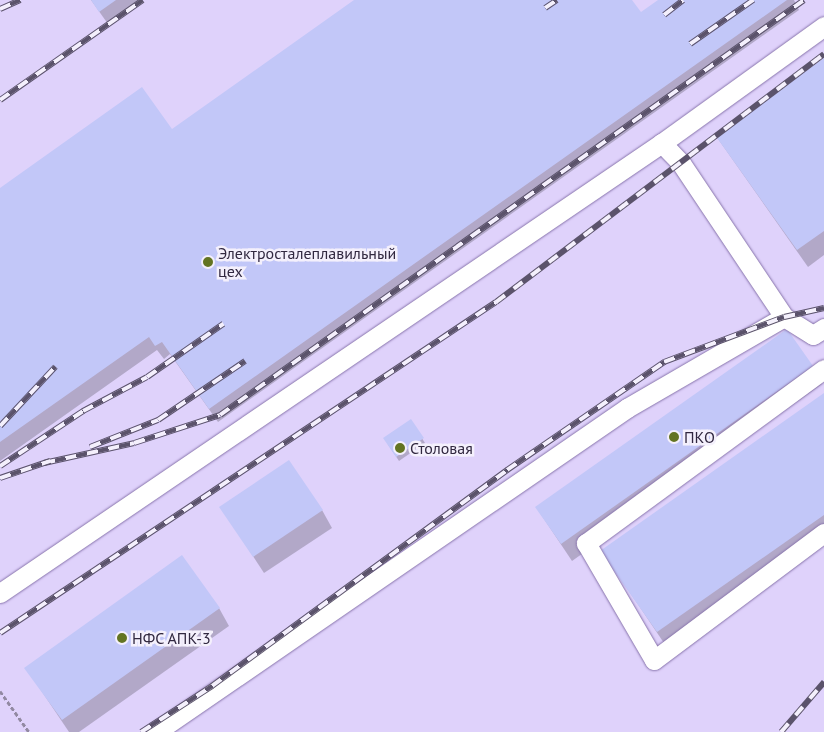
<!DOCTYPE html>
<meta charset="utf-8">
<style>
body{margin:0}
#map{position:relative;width:824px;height:732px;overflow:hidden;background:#e8e0f9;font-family:"PT Sans",sans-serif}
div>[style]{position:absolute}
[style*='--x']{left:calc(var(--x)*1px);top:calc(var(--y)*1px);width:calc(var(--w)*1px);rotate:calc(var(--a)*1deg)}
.built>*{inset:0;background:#dfd2fb}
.shadow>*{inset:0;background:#0003}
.building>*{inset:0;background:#c2c7f8}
.path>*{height:3px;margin-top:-1.5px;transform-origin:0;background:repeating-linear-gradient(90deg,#9289a2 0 4px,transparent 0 6.5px)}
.roads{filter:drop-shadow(0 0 1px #8874ac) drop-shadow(0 0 1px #8874ac)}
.minor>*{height:19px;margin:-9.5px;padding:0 9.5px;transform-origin:9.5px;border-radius:9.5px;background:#fff}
.rail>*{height:5.5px;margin-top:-2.75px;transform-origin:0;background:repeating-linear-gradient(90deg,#f4f0fc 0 11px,#5b536b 0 22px);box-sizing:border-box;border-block:1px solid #5b536b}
.dots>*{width:14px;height:14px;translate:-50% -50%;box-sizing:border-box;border:2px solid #f4f0fc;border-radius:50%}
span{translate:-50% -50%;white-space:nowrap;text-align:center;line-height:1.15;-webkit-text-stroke:5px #f4f0fc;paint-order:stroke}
.poi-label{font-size:16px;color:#312840}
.left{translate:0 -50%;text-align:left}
</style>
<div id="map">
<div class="built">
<div style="clip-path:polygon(0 0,824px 0,824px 732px,0 732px)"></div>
</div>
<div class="shadow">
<div style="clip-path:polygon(91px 0,143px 0,108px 24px)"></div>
<div style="clip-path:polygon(356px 0,631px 0,641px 14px,660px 0,794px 0,799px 10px,218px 422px,170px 354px,164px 359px,157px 350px,0 461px,0 189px,172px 131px)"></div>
<div style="clip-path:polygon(824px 59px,824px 255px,808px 267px,716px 136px)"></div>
<div style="clip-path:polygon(812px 367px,822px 384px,572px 561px,536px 507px)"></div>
<div style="clip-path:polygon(824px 395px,824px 540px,668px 649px,602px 551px)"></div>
<div style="clip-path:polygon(411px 421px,425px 443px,399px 461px,387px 443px)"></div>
<div style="clip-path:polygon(221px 507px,322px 510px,332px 528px,264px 573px)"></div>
<div style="clip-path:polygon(219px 608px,229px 626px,79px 732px,69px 732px,26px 668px)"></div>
</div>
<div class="building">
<div style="clip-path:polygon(91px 0,116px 0,99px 12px)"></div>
<div style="clip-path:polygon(354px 0,632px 0,641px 12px,658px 0,787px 0,209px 409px,162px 342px,155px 346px,149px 337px,0 442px,0 188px,142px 87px,172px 129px)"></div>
<div style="clip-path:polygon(824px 58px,824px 231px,797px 250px,715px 135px)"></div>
<div style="clip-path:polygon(787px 329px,813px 366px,561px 544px,535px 507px)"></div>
<div style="clip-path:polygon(824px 393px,824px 515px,657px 632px,600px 551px)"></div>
<div style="clip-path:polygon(411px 419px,424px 438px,396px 457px,383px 438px)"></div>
<div style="clip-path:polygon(289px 460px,323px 510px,253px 557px,219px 507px)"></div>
<div style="clip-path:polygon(182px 555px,220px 608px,62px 720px,24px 668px)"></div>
</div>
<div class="path">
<div style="--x:0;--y:691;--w:50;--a:54.7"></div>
</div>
<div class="roads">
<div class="minor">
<div style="--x:784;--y:317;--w:34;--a:32"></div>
<div style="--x:813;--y:335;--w:13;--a:-32"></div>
<div style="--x:824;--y:369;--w:295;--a:143.8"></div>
<div style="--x:586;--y:543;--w:135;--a:59.8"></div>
<div style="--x:654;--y:660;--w:212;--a:-36.8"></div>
<div style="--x:0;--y:593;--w:800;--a:-34.21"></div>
<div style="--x:156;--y:732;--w:572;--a:-34.52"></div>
<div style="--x:627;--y:408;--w:181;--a:-30.1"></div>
<div style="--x:784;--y:317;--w:185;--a:-123.8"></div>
<div style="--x:681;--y:163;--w:28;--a:-134"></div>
<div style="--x:662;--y:143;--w:200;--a:-35.8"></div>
</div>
</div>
<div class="rail">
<div style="--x:545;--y:8;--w:14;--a:-34"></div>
<div style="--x:0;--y:9;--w:22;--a:-24"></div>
<div style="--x:664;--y:15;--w:24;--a:-38"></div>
<div style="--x:690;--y:44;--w:77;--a:-34.9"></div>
<div style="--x:0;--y:100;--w:174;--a:-35"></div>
<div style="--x:0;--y:426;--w:81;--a:-47"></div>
<div style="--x:90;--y:447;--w:73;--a:-21.7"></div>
<div style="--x:158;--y:420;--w:105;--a:-34.1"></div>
<div style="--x:44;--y:463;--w:92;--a:-12.5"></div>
<div style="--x:134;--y:443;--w:90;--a:-18"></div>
<div style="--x:220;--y:415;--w:716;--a:-35.4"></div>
<div style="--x:0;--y:466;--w:100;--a:-33.5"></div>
<div style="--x:83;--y:411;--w:72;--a:-28"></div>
<div style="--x:147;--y:377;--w:93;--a:-34.9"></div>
<div style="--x:0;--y:478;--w:53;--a:-18.8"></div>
<div style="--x:0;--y:633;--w:596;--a:-33.72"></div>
<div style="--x:496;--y:302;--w:411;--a:-37.1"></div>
<div style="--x:141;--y:732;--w:85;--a:-32.9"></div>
<div style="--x:212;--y:686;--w:366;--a:-36.2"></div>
<div style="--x:507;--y:470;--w:191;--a:-34.5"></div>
<div style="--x:664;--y:362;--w:128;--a:-20.6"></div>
<div style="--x:784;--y:317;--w:41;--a:-12.7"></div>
<div style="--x:781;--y:732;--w:66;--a:-49.3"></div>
</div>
<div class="dots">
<div style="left:208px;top:262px;background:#637422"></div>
<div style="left:674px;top:437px;background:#637422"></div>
<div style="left:400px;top:448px;background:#637422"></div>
<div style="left:122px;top:638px;background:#637422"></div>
</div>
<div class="poi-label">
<span class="left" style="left:218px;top:262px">Электросталеплавильный<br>цех</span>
<span class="left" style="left:684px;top:437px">ПКО</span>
<span class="left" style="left:410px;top:448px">Столовая</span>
<span class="left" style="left:132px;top:638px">НФС АПК-3</span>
</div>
</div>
